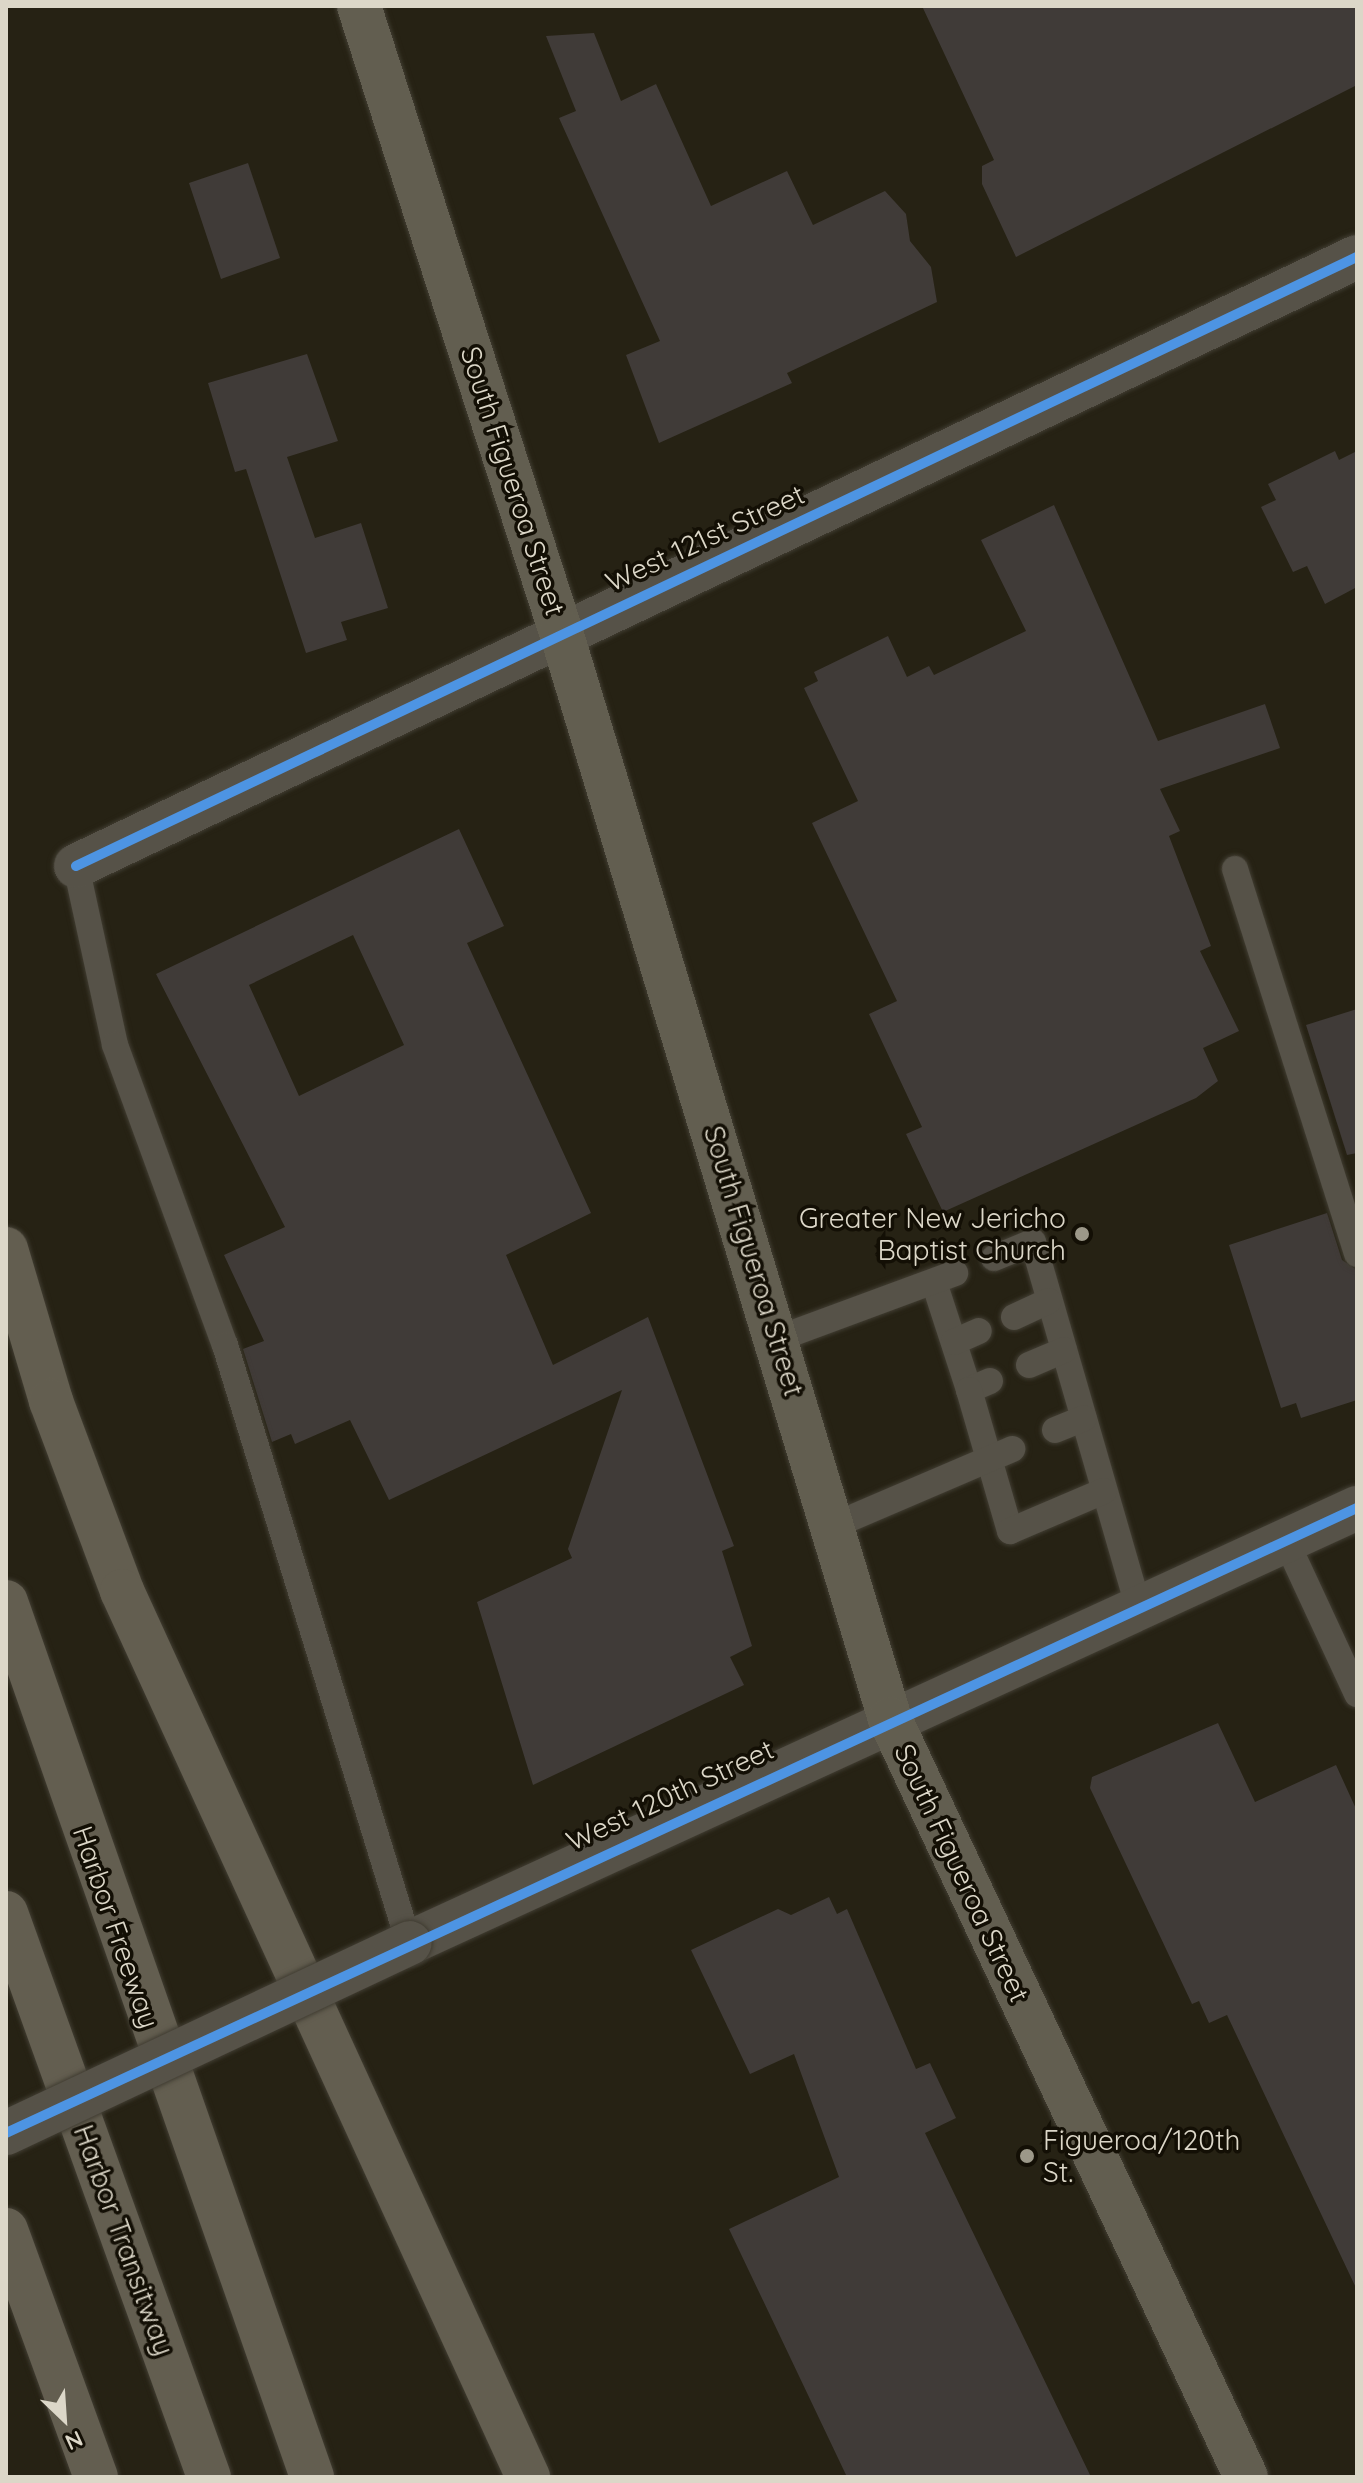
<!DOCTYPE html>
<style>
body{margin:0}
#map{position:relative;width:1363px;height:2483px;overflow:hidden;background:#262214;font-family:Quicksand,sans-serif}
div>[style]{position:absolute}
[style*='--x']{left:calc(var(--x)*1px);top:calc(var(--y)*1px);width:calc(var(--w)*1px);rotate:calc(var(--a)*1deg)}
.building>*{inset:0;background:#403b38}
.roads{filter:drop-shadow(0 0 2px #413d32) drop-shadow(0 0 2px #413d32)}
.service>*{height:26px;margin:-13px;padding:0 13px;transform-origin:13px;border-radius:13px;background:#565248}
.minor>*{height:44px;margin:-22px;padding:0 22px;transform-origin:22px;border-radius:22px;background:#565248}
.tertiary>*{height:44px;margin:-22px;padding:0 22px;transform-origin:22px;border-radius:22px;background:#565248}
.primary>*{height:44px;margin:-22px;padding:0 22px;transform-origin:22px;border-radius:22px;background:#625e50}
.motorway>*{height:44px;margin:-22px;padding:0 22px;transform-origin:22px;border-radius:22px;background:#635e50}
.bridges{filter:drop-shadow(0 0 2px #413d32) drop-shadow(0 0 2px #413d32)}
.tertiary-bridge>*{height:44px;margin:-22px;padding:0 22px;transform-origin:22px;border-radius:22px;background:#565248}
.cycleway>*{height:10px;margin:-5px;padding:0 5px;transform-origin:5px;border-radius:5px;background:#4d94e3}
.dots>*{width:22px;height:22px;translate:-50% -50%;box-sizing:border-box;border:4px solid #130f05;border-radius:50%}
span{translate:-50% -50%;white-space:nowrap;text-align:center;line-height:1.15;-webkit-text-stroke:7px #130f05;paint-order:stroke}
.street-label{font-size:28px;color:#dcd7c8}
.poi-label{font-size:28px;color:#dcd7c8}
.right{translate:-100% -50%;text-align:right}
.left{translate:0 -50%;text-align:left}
.frame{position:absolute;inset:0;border:8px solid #dcd7c8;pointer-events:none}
.north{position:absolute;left:24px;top:2379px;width:80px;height:80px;-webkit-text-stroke:6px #130f05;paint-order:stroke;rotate:155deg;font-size:22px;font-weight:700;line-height:32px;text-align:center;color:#dcd7c8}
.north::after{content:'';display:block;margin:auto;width:28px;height:36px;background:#dcd7c8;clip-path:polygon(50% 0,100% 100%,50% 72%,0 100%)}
</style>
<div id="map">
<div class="building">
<div style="clip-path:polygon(922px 6px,1357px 6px,1357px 85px,1016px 257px,982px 184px,982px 166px,994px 160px)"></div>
<div style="clip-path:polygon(594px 33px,621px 101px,656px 84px,711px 206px,787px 171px,813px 225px,885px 191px,906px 214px,910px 241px,931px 267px,937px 302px,787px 373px,792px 383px,659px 443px,626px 355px,660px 341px,559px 118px,576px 111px,546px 36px)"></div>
<div style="clip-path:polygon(248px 163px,280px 258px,221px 279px,189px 183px)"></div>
<div style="clip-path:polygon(307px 354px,338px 441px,287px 457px,315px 538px,361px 523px,388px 608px,341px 622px,347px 640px,306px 653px,246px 469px,235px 472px,208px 383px)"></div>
<div style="clip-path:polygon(1335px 451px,1339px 460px,1357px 451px,1357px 587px,1325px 604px,1307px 566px,1293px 572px,1261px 507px,1276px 500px,1268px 484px)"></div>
<div style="clip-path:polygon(1054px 505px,1158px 741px,1265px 704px,1280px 748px,1160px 789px,1180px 831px,1169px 836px,1211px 946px,1200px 951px,1239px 1031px,1203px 1048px,1218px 1081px,1196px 1098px,943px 1212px,906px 1134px,922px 1127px,869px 1014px,897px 1001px,812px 823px,858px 801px,804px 688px,818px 681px,814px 672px,888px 636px,907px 677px,929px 666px,934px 675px,1026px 631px,981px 540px)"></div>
<div style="clip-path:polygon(evenodd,459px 829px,504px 926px,467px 943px,591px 1213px,506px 1255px,553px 1365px,648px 1317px,734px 1546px,722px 1551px,752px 1646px,730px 1657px,744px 1685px,533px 1785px,477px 1602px,572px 1558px,568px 1549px,622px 1390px,389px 1500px,350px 1420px,295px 1444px,291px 1434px,272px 1442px,243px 1349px,264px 1341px,224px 1255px,285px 1227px,156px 974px,459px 829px,353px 935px,404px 1045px,299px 1096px,249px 985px,353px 935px)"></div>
<div style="clip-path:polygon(1357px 1009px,1357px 1153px,1347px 1155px,1306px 1025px)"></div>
<div style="clip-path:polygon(1327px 1213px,1342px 1260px,1357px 1270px,1357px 1400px,1301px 1418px,1296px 1403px,1281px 1408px,1229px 1245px)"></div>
<div style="clip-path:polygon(1218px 1723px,1255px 1802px,1336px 1765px,1357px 1811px,1357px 2290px,1227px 2015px,1209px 2023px,1199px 2001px,1192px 2004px,1090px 1788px,1092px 1777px)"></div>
<div style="clip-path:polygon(829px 1897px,837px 1914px,847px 1909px,916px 2069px,930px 2063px,956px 2118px,925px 2133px,1091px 2477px,847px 2477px,729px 2229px,839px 2177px,794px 2054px,750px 2074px,691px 1950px,778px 1909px,791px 1915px)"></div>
</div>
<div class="roads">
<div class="service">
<div style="--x:76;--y:866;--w:183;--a:77.7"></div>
<div style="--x:115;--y:1045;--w:320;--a:69.9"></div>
<div style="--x:225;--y:1345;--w:626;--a:72.9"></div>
<div style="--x:1235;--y:869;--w:404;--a:72.4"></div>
<div style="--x:994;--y:1258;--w:42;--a:-22.3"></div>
<div style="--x:1033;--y:1242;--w:383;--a:73.9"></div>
<div style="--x:934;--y:1282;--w:114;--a:72"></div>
<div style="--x:1014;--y:1317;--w:38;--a:-25"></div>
<div style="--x:777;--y:1339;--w:190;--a:-20.3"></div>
<div style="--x:954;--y:1342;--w:27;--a:-24"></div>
<div style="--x:1029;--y:1365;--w:38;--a:-23"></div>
<div style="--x:990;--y:1381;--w:23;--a:157"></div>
<div style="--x:969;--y:1390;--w:147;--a:73.8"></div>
<div style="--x:1010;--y:1531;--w:102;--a:-23.1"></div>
<div style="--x:1055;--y:1430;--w:31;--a:-22"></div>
<div style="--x:835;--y:1525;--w:193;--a:-23.2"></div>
<div style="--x:1286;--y:1541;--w:169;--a:65.1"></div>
</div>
<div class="minor">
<div style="--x:76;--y:866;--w:1418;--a:-25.43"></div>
</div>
<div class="tertiary">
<div style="--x:409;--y:1943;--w:1043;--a:-24.65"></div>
</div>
<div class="primary">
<div style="--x:359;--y:6;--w:658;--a:72.12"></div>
<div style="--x:561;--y:632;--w:1136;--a:73.16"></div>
<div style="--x:890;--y:1719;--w:837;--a:64.84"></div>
</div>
<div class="motorway">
<div style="--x:6;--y:1249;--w:159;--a:73.5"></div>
<div style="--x:51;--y:1401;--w:203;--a:69.5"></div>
<div style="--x:122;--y:1591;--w:975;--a:65.38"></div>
<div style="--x:6;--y:1602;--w:927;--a:70.72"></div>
<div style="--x:6;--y:1913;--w:599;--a:70.2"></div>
<div style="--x:6;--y:2230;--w:263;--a:70"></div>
</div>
</div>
<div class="bridges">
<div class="tertiary-bridge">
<div style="--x:6;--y:2133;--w:446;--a:-25.2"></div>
</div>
</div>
<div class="cycleway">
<div style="--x:76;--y:866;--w:1418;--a:-25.43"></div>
<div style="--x:6;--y:2133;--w:1489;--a:-24.83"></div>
</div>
<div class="dots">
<div style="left:1082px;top:1234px;background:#9c9889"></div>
<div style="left:1027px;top:2156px;background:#9c9889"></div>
</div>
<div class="street-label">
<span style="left:513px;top:481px;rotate:72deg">South Figueroa Street</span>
<span style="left:705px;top:538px;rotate:-25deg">West 121st Street</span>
<span style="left:754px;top:1261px;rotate:73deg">South Figueroa Street</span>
<span style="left:670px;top:1795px;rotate:-25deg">West 120th Street</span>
<span style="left:962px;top:1873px;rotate:65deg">South Figueroa Street</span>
<span style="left:116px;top:1927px;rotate:71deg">Harbor Freeway</span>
<span style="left:124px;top:2240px;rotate:70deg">Harbor Transitway</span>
</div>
<div class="poi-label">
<span class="right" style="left:1066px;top:1234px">Greater New Jericho<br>Baptist Church</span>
<span class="left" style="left:1043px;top:2156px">Figueroa/120th<br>St.</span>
</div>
<div class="frame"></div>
<div class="north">N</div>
</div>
